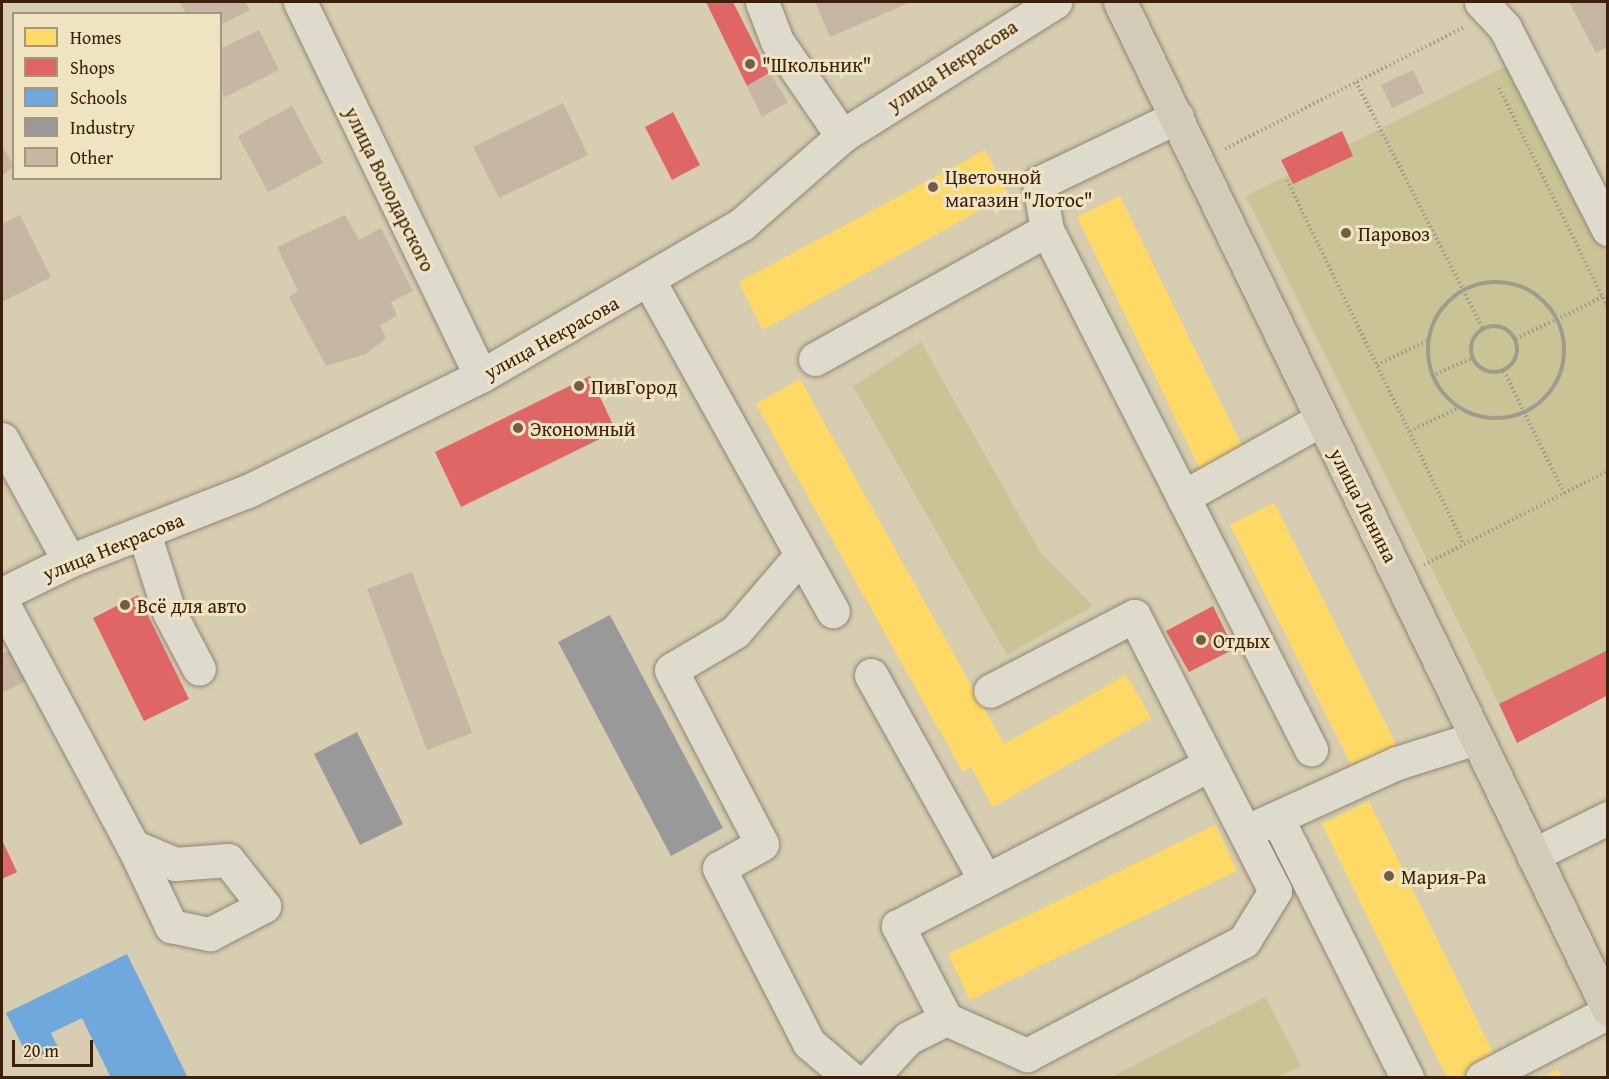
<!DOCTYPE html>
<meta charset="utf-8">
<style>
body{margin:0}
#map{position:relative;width:1609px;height:1079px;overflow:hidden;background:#d7cdb0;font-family:"Gentium Book Plus",serif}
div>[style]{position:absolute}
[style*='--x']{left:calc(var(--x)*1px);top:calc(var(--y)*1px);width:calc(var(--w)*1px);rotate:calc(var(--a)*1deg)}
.green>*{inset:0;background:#c9c395}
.homes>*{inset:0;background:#ffd966}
.shops>*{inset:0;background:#e06666}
.schools>*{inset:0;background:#6fa8dc}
.industry>*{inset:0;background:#999}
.building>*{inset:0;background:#c6b7a5}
.path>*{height:4px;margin-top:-2px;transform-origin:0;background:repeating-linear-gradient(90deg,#a19b8e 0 1.5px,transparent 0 4.5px)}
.path>.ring{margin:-2px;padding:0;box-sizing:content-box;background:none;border:4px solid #a19b8e;border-radius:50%}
.roads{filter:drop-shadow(0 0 2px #908674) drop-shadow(0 0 2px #908674)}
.minor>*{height:33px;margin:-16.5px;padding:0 16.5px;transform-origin:16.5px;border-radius:16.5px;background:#dfdbcc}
.major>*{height:33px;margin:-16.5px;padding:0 16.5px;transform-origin:16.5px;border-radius:16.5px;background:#d3cab8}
.dots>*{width:16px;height:16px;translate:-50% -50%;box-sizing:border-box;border:3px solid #efe4c2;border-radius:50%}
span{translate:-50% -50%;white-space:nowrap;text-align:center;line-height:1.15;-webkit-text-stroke:6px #efe4c2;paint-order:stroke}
.poi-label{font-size:20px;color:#3c200c}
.left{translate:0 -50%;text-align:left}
.street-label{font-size:20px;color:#3c200c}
.frame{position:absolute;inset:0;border:3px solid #3c200c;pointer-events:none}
.legend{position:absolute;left:12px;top:12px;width:210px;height:168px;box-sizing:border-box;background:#efe4c2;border:2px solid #a79679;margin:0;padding:8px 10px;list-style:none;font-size:18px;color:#3c200c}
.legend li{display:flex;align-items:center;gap:12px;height:30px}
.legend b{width:30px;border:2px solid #a79679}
.scale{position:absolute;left:12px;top:1040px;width:81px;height:27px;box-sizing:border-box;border:3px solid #3c200c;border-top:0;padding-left:8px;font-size:18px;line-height:21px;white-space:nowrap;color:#3c200c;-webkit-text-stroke:4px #efe4c2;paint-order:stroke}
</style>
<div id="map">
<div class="green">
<div style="clip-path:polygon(1512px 63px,1607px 254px,1607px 650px,1499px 704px,1246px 196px)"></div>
<div style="clip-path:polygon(921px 342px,1040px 552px,1093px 606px,1007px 655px,853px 386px)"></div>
<div style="clip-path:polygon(1265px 997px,1301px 1066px,1279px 1077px,1112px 1077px)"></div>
</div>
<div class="homes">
<div style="clip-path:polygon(985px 150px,1008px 195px,763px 330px,739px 282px)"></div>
<div style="clip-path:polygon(1120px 196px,1243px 448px,1200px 469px,1077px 217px)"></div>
<div style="clip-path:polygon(800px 379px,1004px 744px,1126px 675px,1151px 718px,993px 807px,971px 767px,963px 772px,756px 404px)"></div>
<div style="clip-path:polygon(1274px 503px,1399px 750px,1355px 772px,1230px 525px)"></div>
<div style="clip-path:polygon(1369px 801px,1497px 1061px,1463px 1078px,1447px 1078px,1322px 824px)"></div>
<div style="clip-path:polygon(1215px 825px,1237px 871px,970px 1000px,948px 954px)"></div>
<div style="clip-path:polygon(1558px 1069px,1563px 1078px,1542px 1078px)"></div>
</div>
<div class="shops">
<div style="clip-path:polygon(706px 2px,733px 2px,769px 73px,747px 86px)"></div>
<div style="clip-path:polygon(673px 112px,700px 165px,672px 180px,645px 127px)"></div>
<div style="clip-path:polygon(1342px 131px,1353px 156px,1293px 184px,1281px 160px)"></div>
<div style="clip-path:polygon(590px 376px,616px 431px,461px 507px,435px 452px)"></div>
<div style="clip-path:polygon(138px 595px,189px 699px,144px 721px,93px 618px)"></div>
<div style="clip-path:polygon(1213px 606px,1234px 649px,1189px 672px,1166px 631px)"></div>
<div style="clip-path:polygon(1608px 650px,1608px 695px,1517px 743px,1499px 704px)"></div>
<div style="clip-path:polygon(2px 840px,17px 872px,2px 879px)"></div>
</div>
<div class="schools">
<div style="clip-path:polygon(127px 954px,188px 1078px,111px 1078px,82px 1018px,51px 1033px,58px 1047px,30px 1061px,6px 1013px)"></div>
</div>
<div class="industry">
<div style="clip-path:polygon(610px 615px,723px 828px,671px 856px,558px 642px)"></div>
<div style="clip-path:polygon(357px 732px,403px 824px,360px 845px,314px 754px)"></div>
</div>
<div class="building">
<div style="clip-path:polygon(180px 2px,245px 2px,250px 10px,220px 25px,220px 14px,186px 14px)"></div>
<div style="clip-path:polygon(815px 2px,911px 2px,830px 37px)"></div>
<div style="clip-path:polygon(1569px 2px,1608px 2px,1608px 47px,1596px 53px)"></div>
<div style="clip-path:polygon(259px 30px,279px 70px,223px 98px,220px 49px)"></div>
<div style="clip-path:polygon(1413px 70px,1424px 93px,1392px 108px,1381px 85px)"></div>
<div style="clip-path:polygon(770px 73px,788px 102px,762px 117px,747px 86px)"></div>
<div style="clip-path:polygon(563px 103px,588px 155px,499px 198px,473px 147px)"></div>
<div style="clip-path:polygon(292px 106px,323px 163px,268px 192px,238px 136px)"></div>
<div style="clip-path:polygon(2px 146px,14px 166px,2px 176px)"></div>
<div style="clip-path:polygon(20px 215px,51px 277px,2px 302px,2px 224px)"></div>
<div style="clip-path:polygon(345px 215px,359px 240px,381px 228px,413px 291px,391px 302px,397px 316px,380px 325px,386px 338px,366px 354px,326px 366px,289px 297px,298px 291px,277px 247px)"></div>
<div style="clip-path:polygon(412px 572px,472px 733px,427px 750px,367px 589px)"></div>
<div style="clip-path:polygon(14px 648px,29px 680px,2px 693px,2px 654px)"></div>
</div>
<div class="path">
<div style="--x:1356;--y:82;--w:278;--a:62.8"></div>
<div style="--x:1499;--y:88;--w:246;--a:63.6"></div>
<div style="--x:1225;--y:149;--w:268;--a:-27"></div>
<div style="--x:1287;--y:180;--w:405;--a:64.1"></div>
<div class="ring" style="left:1428px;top:282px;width:132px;height:132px"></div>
<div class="ring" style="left:1471px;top:326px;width:42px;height:42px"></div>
<div style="--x:1516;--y:339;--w:96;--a:-26"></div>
<div style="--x:1377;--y:365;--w:57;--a:-26.1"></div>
<div style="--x:1504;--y:371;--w:136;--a:63.8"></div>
<div style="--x:1432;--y:376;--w:44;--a:-24.2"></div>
<div style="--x:1410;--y:431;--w:53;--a:-25.6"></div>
<div style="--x:1424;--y:565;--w:207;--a:-27.1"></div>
</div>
<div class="roads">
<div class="minor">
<div style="--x:300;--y:2;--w:415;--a:64.2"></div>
<div style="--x:762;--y:2;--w:42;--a:69"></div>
<div style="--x:777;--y:41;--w:115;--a:55.6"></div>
<div style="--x:1481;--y:2;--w:35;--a:47"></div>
<div style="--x:1505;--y:28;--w:226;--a:62.9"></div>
<div style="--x:1047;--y:230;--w:48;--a:-99.7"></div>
<div style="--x:1039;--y:183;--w:153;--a:-25.6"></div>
<div style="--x:649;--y:281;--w:378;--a:60.9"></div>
<div style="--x:815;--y:359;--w:265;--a:-29.1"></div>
<div style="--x:1047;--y:230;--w:300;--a:63"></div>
<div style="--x:1183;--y:497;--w:159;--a:-29.3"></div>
<div style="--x:2;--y:439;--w:139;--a:61.2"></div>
<div style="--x:1183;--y:497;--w:283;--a:63.1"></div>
<div style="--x:144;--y:533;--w:83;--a:72.4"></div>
<div style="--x:169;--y:612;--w:64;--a:62.2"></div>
<div style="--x:801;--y:555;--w:101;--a:130.6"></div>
<div style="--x:735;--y:632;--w:74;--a:149.3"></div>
<div style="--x:671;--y:670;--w:196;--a:62.4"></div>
<div style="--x:762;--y:844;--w:49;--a:150.8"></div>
<div style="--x:719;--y:868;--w:197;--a:62.8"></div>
<div style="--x:809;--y:1043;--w:54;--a:40.5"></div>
<div style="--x:2;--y:594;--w:75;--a:-26.2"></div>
<div style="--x:69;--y:561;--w:192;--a:-21.4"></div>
<div style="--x:248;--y:491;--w:260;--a:-26.3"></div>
<div style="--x:481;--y:376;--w:302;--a:-30.2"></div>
<div style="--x:742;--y:224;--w:133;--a:-41.3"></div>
<div style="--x:842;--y:136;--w:252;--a:-32.2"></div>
<div style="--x:2;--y:602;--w:277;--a:61.8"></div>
<div style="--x:133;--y:846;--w:89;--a:64.6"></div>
<div style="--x:171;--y:926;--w:40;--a:12"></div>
<div style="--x:210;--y:934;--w:61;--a:-27.4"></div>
<div style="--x:264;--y:906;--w:58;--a:-128"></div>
<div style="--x:228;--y:860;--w:53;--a:175.7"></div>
<div style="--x:175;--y:864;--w:46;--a:-156.8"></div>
<div style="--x:871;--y:675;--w:235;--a:60.9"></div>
<div style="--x:1277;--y:818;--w:291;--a:63.4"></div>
<div style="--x:1258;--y:826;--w:153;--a:-24.4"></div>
<div style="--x:1397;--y:763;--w:83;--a:-17.6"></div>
<div style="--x:1533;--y:855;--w:84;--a:-26.3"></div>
<div style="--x:946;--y:1019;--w:105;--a:-117.3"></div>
<div style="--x:898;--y:926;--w:350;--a:-27.4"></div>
<div style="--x:871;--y:1078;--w:54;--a:-47.2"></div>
<div style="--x:908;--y:1038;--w:42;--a:-26.6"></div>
<div style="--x:946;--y:1019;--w:89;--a:24"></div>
<div style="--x:1027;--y:1055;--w:245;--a:-27.7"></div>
<div style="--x:1244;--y:941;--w:59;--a:-58.2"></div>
<div style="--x:1275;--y:891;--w:309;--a:-117.1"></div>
<div style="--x:1134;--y:616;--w:162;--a:152.5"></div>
<div style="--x:1482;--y:1078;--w:142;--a:-27.6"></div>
</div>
<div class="major">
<div style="--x:1120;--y:2;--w:1119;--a:64.14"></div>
</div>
</div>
<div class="dots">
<div style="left:750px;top:64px;background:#725d45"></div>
<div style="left:933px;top:187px;background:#725d45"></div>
<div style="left:1346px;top:233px;background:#725d45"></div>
<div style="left:579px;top:386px;background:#725d45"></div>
<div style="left:518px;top:428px;background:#725d45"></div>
<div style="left:125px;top:605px;background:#725d45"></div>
<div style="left:1201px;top:640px;background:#725d45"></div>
<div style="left:1389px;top:876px;background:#725d45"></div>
</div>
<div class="poi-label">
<span class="left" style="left:762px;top:64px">"Школьник"</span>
<span class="left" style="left:945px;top:188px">Цветочной<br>магазин "Лотос"</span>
<span class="left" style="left:1358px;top:233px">Паровоз</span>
<span class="left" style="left:591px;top:386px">ПивГород</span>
<span class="left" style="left:530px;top:428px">Экономный</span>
<span class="left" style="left:137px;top:605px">Всё для авто</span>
<span class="left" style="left:1213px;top:640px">Отдых</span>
<span class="left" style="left:1401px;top:876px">Мария-Ра</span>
</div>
<div class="street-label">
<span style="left:952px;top:65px;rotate:-33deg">улица Некрасова</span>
<span style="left:390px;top:189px;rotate:64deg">улица Володарского</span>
<span style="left:551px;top:337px;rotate:-29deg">улица Некрасова</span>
<span style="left:1364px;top:505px;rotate:63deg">улица Ленина</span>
<span style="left:113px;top:546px;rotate:-22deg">улица Некрасова</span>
</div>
<div class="frame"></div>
<ul class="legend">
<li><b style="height:16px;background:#ffd966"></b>Homes</li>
<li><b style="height:16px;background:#e06666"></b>Shops</li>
<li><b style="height:16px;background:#6fa8dc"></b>Schools</li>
<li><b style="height:16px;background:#999"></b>Industry</li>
<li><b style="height:16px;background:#c6b7a5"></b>Other</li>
</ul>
<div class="scale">20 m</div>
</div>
